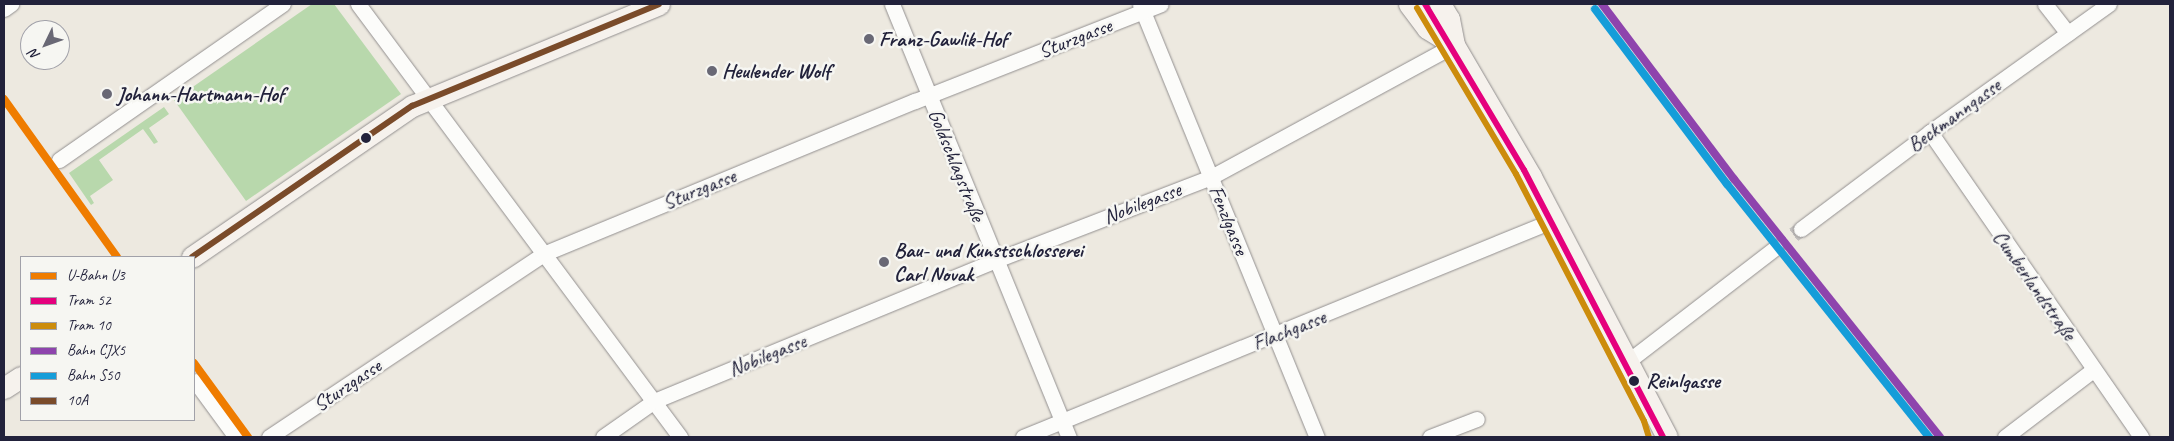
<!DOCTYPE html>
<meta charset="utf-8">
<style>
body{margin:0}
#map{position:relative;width:2174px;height:441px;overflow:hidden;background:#ede9e0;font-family:Caveat,sans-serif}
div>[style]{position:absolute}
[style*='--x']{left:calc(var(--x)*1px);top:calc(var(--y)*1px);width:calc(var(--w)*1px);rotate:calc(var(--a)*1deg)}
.green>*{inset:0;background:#b8d8ac}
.street-tunnel>*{height:15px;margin-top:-7.5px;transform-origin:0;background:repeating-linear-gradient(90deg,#c4c1bf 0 15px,transparent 0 23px)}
.roads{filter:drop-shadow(0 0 1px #928f8f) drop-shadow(0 0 1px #928f8f)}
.street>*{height:15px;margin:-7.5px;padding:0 7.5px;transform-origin:7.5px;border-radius:7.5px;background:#fcfcfa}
.secondary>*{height:21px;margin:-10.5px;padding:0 10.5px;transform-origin:10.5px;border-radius:10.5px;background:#f6f2ed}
.bus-1>*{height:6px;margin:-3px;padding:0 3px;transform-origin:3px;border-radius:3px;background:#7a4b2a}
.rail-1>*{height:8px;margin:-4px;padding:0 4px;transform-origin:4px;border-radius:4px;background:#8e44ad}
.rail-2>*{height:8px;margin:-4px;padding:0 4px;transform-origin:4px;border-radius:4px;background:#159dd9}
.tram-1>*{height:6px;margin:-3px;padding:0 3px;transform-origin:3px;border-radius:3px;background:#e5007d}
.tram-2>*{height:6px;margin:-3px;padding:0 3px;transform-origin:3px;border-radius:3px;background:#cc8c0c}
.metro-1>*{height:8px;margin:-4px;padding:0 4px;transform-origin:4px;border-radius:4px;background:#ef7c00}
.dots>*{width:14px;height:14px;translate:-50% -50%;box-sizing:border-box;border:2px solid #f6f6f2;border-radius:50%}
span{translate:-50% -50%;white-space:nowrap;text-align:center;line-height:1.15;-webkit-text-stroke:5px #f6f6f2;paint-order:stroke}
.street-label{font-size:21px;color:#22223b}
.poi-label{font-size:21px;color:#22223b;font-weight:700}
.left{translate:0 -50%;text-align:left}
.stop-label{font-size:21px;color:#22223b;font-weight:700}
.frame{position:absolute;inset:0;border:5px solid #22223b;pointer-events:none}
.legend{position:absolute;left:20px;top:256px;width:175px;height:165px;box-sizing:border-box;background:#f6f6f2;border:1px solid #a1a1a9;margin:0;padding:6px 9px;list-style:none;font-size:15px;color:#22223b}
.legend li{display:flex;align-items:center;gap:10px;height:25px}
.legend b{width:25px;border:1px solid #a1a1a9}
.north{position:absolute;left:20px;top:20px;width:50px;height:50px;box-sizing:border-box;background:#f6f6f2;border:1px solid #a1a1a9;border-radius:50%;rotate:228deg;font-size:14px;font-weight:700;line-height:20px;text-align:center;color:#22223b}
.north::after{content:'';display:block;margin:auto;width:18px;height:22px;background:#696875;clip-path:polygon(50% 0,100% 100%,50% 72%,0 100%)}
</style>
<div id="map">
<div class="green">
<div style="clip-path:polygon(312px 4px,334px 4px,401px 94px,246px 201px,174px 100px)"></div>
<div style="clip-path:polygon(164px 107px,169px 114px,149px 128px,158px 142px,154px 144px,143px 129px,99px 160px,113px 180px,90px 196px,94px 203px,91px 205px,69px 173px)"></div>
</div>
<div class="street-tunnel">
<div style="--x:1775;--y:248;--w:32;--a:-36"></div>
</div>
<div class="roads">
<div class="street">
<div style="--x:358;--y:4;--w:540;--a:53.36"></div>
<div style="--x:892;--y:4;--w:468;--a:67.8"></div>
<div style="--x:1140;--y:4;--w:468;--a:67.8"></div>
<div style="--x:2045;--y:4;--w:37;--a:52"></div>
<div style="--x:4;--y:9;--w:9;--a:-36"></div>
<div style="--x:1930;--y:132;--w:371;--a:55.3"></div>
<div style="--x:59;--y:160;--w:273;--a:-34.9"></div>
<div style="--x:1801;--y:229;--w:161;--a:-36.9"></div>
<div style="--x:1930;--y:132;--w:220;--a:-35.6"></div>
<div style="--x:1627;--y:362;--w:187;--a:-37.6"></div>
<div style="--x:195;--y:381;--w:69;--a:53.8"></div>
<div style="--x:269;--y:437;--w:329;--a:-33.7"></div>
<div style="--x:543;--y:254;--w:402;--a:-22.4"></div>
<div style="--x:915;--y:101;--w:264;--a:-21.5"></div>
<div style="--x:603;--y:437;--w:62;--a:-35.2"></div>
<div style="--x:654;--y:401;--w:370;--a:-22.4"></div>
<div style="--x:996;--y:260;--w:230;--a:-21.1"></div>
<div style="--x:1211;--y:177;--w:277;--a:-28.5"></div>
<div style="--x:1023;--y:437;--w:574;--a:-22.23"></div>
<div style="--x:1430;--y:437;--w:50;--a:-21"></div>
<div style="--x:2005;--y:437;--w:111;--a:-37.3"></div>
</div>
<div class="secondary">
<div style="--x:1409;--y:4;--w:30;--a:53"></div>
<div style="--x:1427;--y:28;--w:32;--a:32"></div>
<div style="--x:1440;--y:4;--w:17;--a:59"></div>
<div style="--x:1449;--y:19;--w:26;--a:79"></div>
<div style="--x:1454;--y:45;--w:153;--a:59.7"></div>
<div style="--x:1531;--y:177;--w:293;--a:62.4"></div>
<div style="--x:192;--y:257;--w:267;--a:-34.5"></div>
<div style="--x:412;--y:106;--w:267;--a:-22.4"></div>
<div style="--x:4;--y:388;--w:20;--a:-33"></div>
</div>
</div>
<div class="bus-1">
<div style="--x:192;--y:257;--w:267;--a:-34.5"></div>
<div style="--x:412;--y:106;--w:267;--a:-22.4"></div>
</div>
<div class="rail-1">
<div style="--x:1602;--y:4;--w:219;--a:53"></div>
<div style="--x:1734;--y:179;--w:330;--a:51.4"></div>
</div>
<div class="rail-2">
<div style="--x:1595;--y:9;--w:219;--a:53"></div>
<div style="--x:1727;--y:184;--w:324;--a:51.4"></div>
</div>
<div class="tram-1">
<div style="--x:1425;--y:4;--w:193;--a:59.2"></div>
<div style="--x:1524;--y:170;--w:301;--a:62.5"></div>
</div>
<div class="tram-2">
<div style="--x:1417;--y:8;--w:193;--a:59.2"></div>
<div style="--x:1516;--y:174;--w:278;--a:62.6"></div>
<div style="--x:1644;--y:421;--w:17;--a:73"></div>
</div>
<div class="metro-1">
<div style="--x:4;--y:99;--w:194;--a:54.4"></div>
<div style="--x:194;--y:363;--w:92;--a:53.9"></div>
</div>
<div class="dots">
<div style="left:869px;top:39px;background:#696875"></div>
<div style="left:712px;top:71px;background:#696875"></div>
<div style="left:107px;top:94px;background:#696875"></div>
<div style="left:366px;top:138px;background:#22223b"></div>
<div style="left:884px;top:262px;background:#696875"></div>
<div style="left:1634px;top:381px;background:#22223b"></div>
</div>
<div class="street-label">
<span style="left:1075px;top:38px;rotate:-21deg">Sturzgasse</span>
<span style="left:1954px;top:115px;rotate:-36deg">Beckmanngasse</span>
<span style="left:957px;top:165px;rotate:68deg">Goldschlagstraße</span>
<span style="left:699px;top:189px;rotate:-22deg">Sturzgasse</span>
<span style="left:1142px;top:203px;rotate:-21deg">Nobilegasse</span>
<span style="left:1229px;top:220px;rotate:68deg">Fenzlgasse</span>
<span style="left:2035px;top:285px;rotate:55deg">Cumberlandstraße</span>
<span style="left:1289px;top:330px;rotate:-22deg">Flachgasse</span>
<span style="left:767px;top:355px;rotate:-22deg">Nobilegasse</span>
<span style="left:347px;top:385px;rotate:-34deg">Sturzgasse</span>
</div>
<div class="poi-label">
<span class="left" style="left:879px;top:39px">Franz-Gawlik-Hof</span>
<span class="left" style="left:722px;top:71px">Heulender Wolf</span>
<span class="left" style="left:117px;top:94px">Johann-Hartmann-Hof</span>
<span class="left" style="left:894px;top:262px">Bau- und Kunstschlosserei<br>Carl Novak</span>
</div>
<div class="stop-label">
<span class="left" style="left:1646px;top:381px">Reinlgasse</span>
</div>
<div class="frame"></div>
<ul class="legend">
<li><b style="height:6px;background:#ef7c00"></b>U-Bahn U3</li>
<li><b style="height:6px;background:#e5007d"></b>Tram 52</li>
<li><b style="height:6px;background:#cc8c0c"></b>Tram 10</li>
<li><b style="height:6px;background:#8e44ad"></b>Bahn CJX5</li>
<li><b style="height:6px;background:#159dd9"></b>Bahn S50</li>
<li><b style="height:6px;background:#7a4b2a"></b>10A</li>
</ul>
<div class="north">N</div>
</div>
